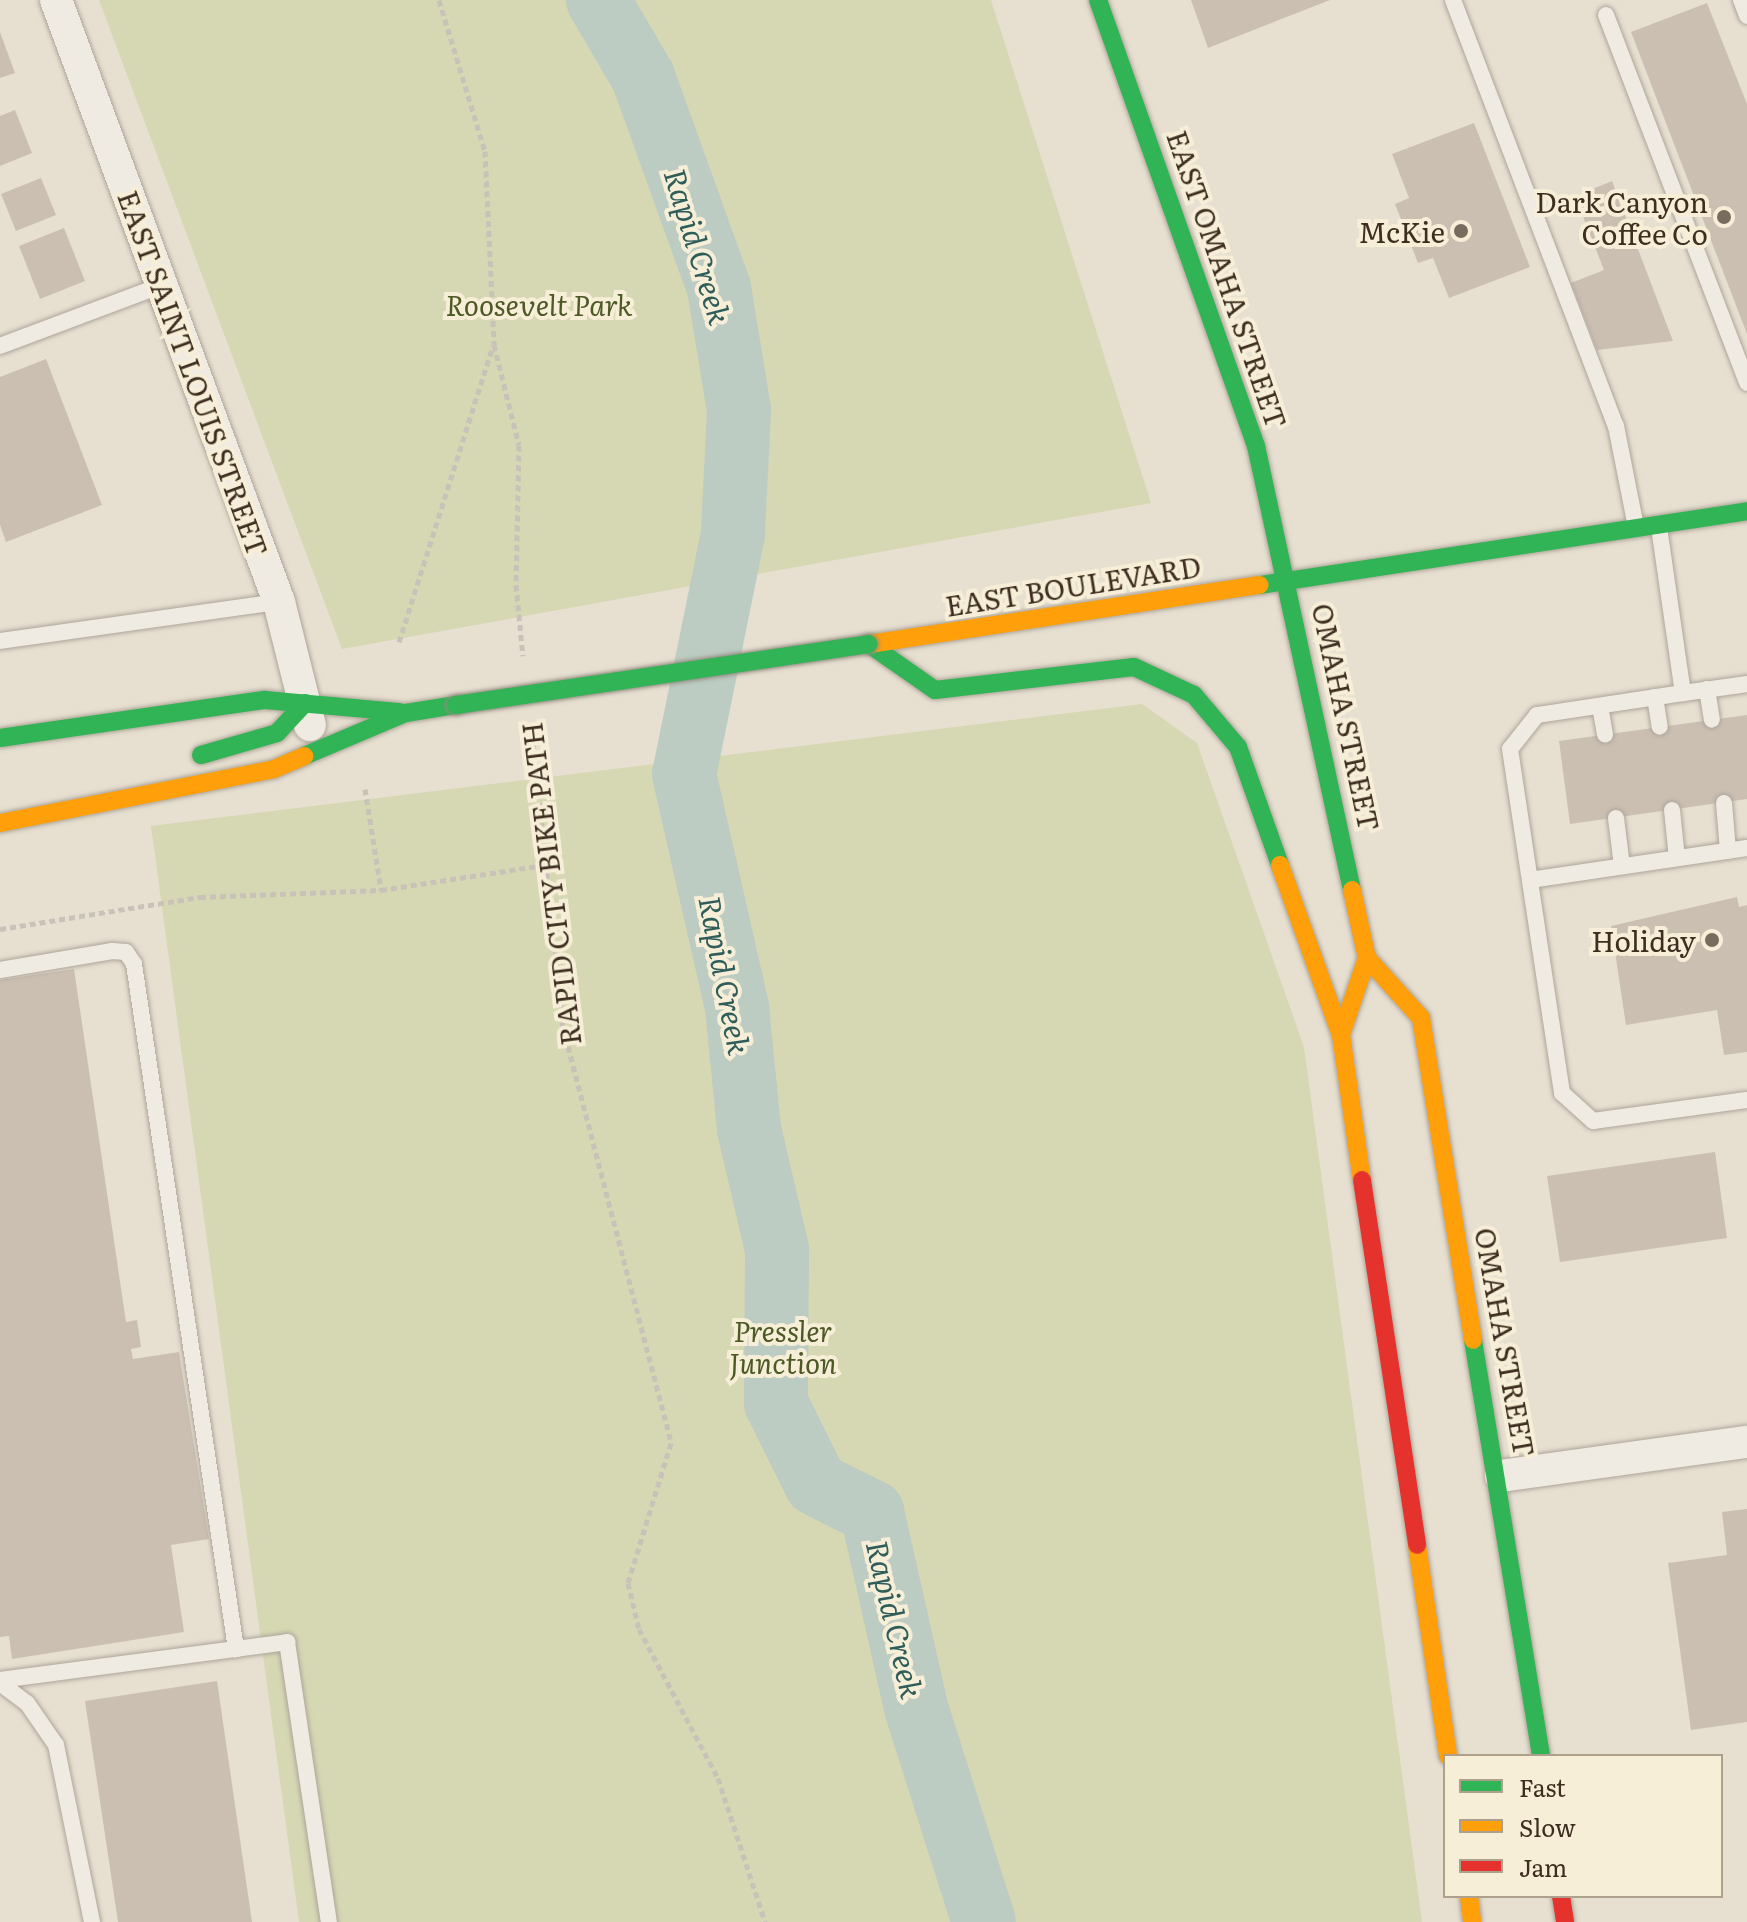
<!DOCTYPE html>
<style>
body{margin:0}
#map{position:relative;width:1747px;height:1922px;overflow:hidden;background:#e7e0d1;font-family:Literata,serif}
div>[style]{position:absolute}
[style*='--x']{left:calc(var(--x)*1px);top:calc(var(--y)*1px);width:calc(var(--w)*1px);rotate:calc(var(--a)*1deg)}
.green>*{inset:0;background:#d6d7b3}
.river>*{height:64px;margin:-32px;padding:0 32px;transform-origin:32px;border-radius:32px;background:#bcccc2}
.building>*{inset:0;background:#cbbfb2}
.path>*{height:5px;margin-top:-2.5px;transform-origin:0;background:repeating-linear-gradient(90deg,#c8c2b9 0 6px,transparent 0 10px)}
.roads{filter:drop-shadow(0 0 2px #ada599) drop-shadow(0 0 2px #ada599)}
.lane>*{height:16px;margin:-8px;padding:0 8px;transform-origin:8px;border-radius:8px;background:#efebe3}
.street>*{height:32px;margin:-16px;padding:0 16px;transform-origin:16px;border-radius:16px;background:#efebe3}
.fast>*{height:18px;margin:-9px;padding:0 9px;transform-origin:9px;border-radius:9px;background:#30b455}
.slow>*{height:18px;margin:-9px;padding:0 9px;transform-origin:9px;border-radius:9px;background:#ff9f0a}
.jam>*{height:18px;margin:-9px;padding:0 9px;transform-origin:9px;border-radius:9px;background:#e5322d}
.bridges{filter:drop-shadow(0 0 2px #928b80) drop-shadow(0 0 2px #928b80)}
.fast-bridge>*{height:18px;margin:-9px;padding:0 9px;transform-origin:9px;border-radius:9px;background:#30b455}
.dots>*{width:22px;height:22px;translate:-50% -50%;box-sizing:border-box;border:4px solid #f7eed8;border-radius:50%}
span{translate:-50% -50%;white-space:nowrap;text-align:center;line-height:1.15;-webkit-text-stroke:8px #f7eed8;paint-order:stroke}
.poi-label{font-size:28px;color:#3d2e20}
.right{translate:-100% -50%;text-align:right}
.street-label{font-size:28px;color:#3d2e20}
.park-label{font-size:28px;color:#4d5a26;font-style:italic}
.water-label{font-size:30px;color:#2f5d5a;font-style:italic}
.legend{position:absolute;left:1443px;top:1754px;width:280px;height:144px;box-sizing:border-box;background:#f7eed8;border:2px solid #ada18e;margin:0;padding:10px 14px;list-style:none;font-size:24px;color:#3d2e20}
.legend li{display:flex;align-items:center;gap:16px;height:40px}
.legend b{width:40px;border:2px solid #ada18e}
</style>
<div id="map">
<div class="green">
<div style="clip-path:polygon(99px 0,991px 0,1151px 503px,342px 649px)"></div>
<div style="clip-path:polygon(1142px 704px,1197px 743px,1304px 1047px,1422px 1922px,299px 1922px,151px 826px)"></div>
</div>
<div class="river">
<div style="--x:598;--y:0;--w:89;--a:59.7"></div>
<div style="--x:643;--y:77;--w:224;--a:70.2"></div>
<div style="--x:719;--y:288;--w:124;--a:80.7"></div>
<div style="--x:739;--y:410;--w:124;--a:92.8"></div>
<div style="--x:733;--y:534;--w:245;--a:101.5"></div>
<div style="--x:684;--y:774;--w:240;--a:77.2"></div>
<div style="--x:737;--y:1008;--w:122;--a:84.3"></div>
<div style="--x:749;--y:1129;--w:123;--a:76.9"></div>
<div style="--x:777;--y:1249;--w:154;--a:90.4"></div>
<div style="--x:776;--y:1403;--w:90;--a:63.7"></div>
<div style="--x:816;--y:1484;--w:63;--a:26.6"></div>
<div style="--x:872;--y:1512;--w:204;--a:77.3"></div>
<div style="--x:917;--y:1711;--w:221;--a:72.4"></div>
</div>
<div class="building">
<div style="clip-path:polygon(1191px 0,1330px 0,1208px 48px)"></div>
<div style="clip-path:polygon(1707px 3px,1747px 104px,1747px 334px,1631px 32px)"></div>
<div style="clip-path:polygon(0 32px,15px 73px,0 78px)"></div>
<div style="clip-path:polygon(15px 110px,32px 153px,0 166px,0 116px)"></div>
<div style="clip-path:polygon(1474px 123px,1530px 267px,1449px 298px,1433px 258px,1418px 263px,1395px 204px,1409px 198px,1392px 154px)"></div>
<div style="clip-path:polygon(41px 178px,56px 215px,16px 231px,1px 194px)"></div>
<div style="clip-path:polygon(1612px 181px,1673px 341px,1597px 350px,1571px 283px,1604px 270px,1575px 196px)"></div>
<div style="clip-path:polygon(64px 228px,85px 281px,40px 299px,19px 246px)"></div>
<div style="clip-path:polygon(46px 359px,102px 505px,6px 542px,0 525px,0 377px)"></div>
<div style="clip-path:polygon(1747px 715px,1747px 799px,1570px 824px,1559px 741px)"></div>
<div style="clip-path:polygon(1737px 897px,1739px 907px,1747px 905px,1747px 1052px,1724px 1055px,1717px 1010px,1626px 1025px,1611px 926px)"></div>
<div style="clip-path:polygon(74px 969px,126px 1322px,137px 1320px,141px 1347px,131px 1349px,133px 1359px,179px 1352px,209px 1539px,171px 1545px,184px 1632px,12px 1659px,9px 1636px,0 1637px,0 980px)"></div>
<div style="clip-path:polygon(1715px 1152px,1727px 1238px,1560px 1262px,1547px 1176px)"></div>
<div style="clip-path:polygon(1747px 1509px,1747px 1722px,1691px 1730px,1668px 1563px,1727px 1555px,1722px 1512px)"></div>
<div style="clip-path:polygon(217px 1681px,252px 1922px,118px 1922px,85px 1701px)"></div>
</div>
<div class="path">
<div style="--x:439;--y:0;--w:158;--a:73.1"></div>
<div style="--x:485;--y:151;--w:194;--a:87.3"></div>
<div style="--x:494;--y:345;--w:103;--a:76"></div>
<div style="--x:519;--y:445;--w:140;--a:91.2"></div>
<div style="--x:516;--y:585;--w:71;--a:84.4"></div>
<div style="--x:399;--y:642;--w:311;--a:-72.4"></div>
<div style="--x:532;--y:733;--w:296;--a:84"></div>
<div style="--x:563;--y:1027;--w:430;--a:75.4"></div>
<div style="--x:671;--y:1443;--w:146;--a:107.1"></div>
<div style="--x:628;--y:1583;--w:47;--a:76.6"></div>
<div style="--x:639;--y:1629;--w:169;--a:62.1"></div>
<div style="--x:718;--y:1778;--w:151;--a:71.9"></div>
<div style="--x:365;--y:789;--w:102;--a:81"></div>
<div style="--x:0;--y:929;--w:203;--a:-9.1"></div>
<div style="--x:200;--y:897;--w:181;--a:-2.2"></div>
<div style="--x:381;--y:890;--w:166;--a:-8.7"></div>
</div>
<div class="roads">
<div class="lane">
<div style="--x:1453;--y:0;--w:456;--a:69.1"></div>
<div style="--x:1616;--y:426;--w:103;--a:78.8"></div>
<div style="--x:1741;--y:0;--w:17;--a:69"></div>
<div style="--x:1606;--y:15;--w:394;--a:69"></div>
<div style="--x:0;--y:346;--w:173;--a:-20.6"></div>
<div style="--x:1659;--y:527;--w:168;--a:81.8"></div>
<div style="--x:1683;--y:693;--w:148;--a:171.4"></div>
<div style="--x:1537;--y:715;--w:43;--a:128.5"></div>
<div style="--x:1510;--y:749;--w:348;--a:81.4"></div>
<div style="--x:1562;--y:1093;--w:42;--a:42.1"></div>
<div style="--x:1593;--y:1121;--w:155;--a:-7.8"></div>
<div style="--x:0;--y:641;--w:282;--a:-8"></div>
<div style="--x:1707;--y:689;--w:31;--a:81"></div>
<div style="--x:1683;--y:693;--w:65;--a:-8"></div>
<div style="--x:1655;--y:697;--w:30;--a:81"></div>
<div style="--x:1600;--y:706;--w:29;--a:80"></div>
<div style="--x:1724;--y:803;--w:48;--a:85.2"></div>
<div style="--x:1672;--y:810;--w:48;--a:84.1"></div>
<div style="--x:1616;--y:818;--w:48;--a:82.9"></div>
<div style="--x:1530;--y:880;--w:219;--a:-8.4"></div>
<div style="--x:0;--y:970;--w:114;--a:-9.6"></div>
<div style="--x:112;--y:951;--w:14;--a:4"></div>
<div style="--x:126;--y:952;--w:14;--a:56"></div>
<div style="--x:134;--y:964;--w:693;--a:81.53"></div>
<div style="--x:0;--y:1680;--w:290;--a:-7.5"></div>
<div style="--x:287;--y:1642;--w:283;--a:81.5"></div>
<div style="--x:0;--y:1683;--w:34;--a:37"></div>
<div style="--x:27;--y:1703;--w:51;--a:55.4"></div>
<div style="--x:56;--y:1745;--w:181;--a:78.5"></div>
</div>
<div class="street">
<div style="--x:56;--y:0;--w:642;--a:69.67"></div>
<div style="--x:279;--y:602;--w:127;--a:75.9"></div>
<div style="--x:1501;--y:1476;--w:248;--a:-7.9"></div>
</div>
<div class="fast">
<div style="--x:1098;--y:0;--w:473;--a:70.5"></div>
<div style="--x:1256;--y:446;--w:454;--a:77.8"></div>
<div style="--x:1260;--y:585;--w:493;--a:-8.6"></div>
<div style="--x:869;--y:644;--w:80;--a:34.9"></div>
<div style="--x:935;--y:690;--w:200;--a:-6.6"></div>
<div style="--x:1134;--y:667;--w:66;--a:25"></div>
<div style="--x:1194;--y:695;--w:68;--a:49.8"></div>
<div style="--x:1238;--y:747;--w:125;--a:70.4"></div>
<div style="--x:0;--y:738;--w:268;--a:-8.2"></div>
<div style="--x:265;--y:700;--w:136;--a:5.1"></div>
<div style="--x:201;--y:755;--w:79;--a:-16.1"></div>
<div style="--x:277;--y:733;--w:41;--a:-47"></div>
<div style="--x:304;--y:756;--w:111;--a:-22.9"></div>
<div style="--x:406;--y:713;--w:51;--a:-9.1"></div>
<div style="--x:1473;--y:1340;--w:422;--a:80.7"></div>
</div>
<div class="slow">
<div style="--x:869;--y:644;--w:395;--a:-8.6"></div>
<div style="--x:0;--y:823;--w:279;--a:-11.1"></div>
<div style="--x:274;--y:769;--w:33;--a:-23"></div>
<div style="--x:1280;--y:865;--w:181;--a:70.3"></div>
<div style="--x:1352;--y:890;--w:70;--a:77.6"></div>
<div style="--x:1367;--y:958;--w:81;--a:108.7"></div>
<div style="--x:1341;--y:1035;--w:147;--a:81.8"></div>
<div style="--x:1367;--y:958;--w:81;--a:48"></div>
<div style="--x:1421;--y:1018;--w:326;--a:80.8"></div>
<div style="--x:1417;--y:1545;--w:213;--a:81.6"></div>
<div style="--x:1469;--y:1896;--w:26;--a:83"></div>
</div>
<div class="jam">
<div style="--x:1362;--y:1180;--w:369;--a:81.4"></div>
<div style="--x:1561;--y:1896;--w:26;--a:81"></div>
</div>
</div>
<div class="bridges">
<div class="fast-bridge">
<div style="--x:456;--y:705;--w:417;--a:-8.4"></div>
</div>
</div>
<div class="dots">
<div style="left:1724px;top:217px;background:#786c5e"></div>
<div style="left:1461px;top:231px;background:#786c5e"></div>
<div style="left:1712px;top:940px;background:#786c5e"></div>
</div>
<div class="poi-label">
<span class="right" style="left:1708px;top:217px">Dark Canyon<br>Coffee Co</span>
<span class="right" style="left:1445px;top:231px">McKie</span>
<span class="right" style="left:1696px;top:940px">Holiday</span>
</div>
<div class="street-label">
<span style="left:1228px;top:279px;rotate:71deg">EAST OMAHA STREET</span>
<span style="left:194px;top:373px;rotate:70deg">EAST SAINT LOUIS STREET</span>
<span style="left:1073px;top:585px;rotate:-9deg">EAST BOULEVARD</span>
<span style="left:1347px;top:717px;rotate:78deg">OMAHA STREET</span>
<span style="left:550px;top:884px;rotate:-97deg">RAPID CITY BIKE PATH</span>
<span style="left:1506px;top:1342px;rotate:80deg">OMAHA STREET</span>
</div>
<div class="park-label">
<span style="left:539px;top:304px">Roosevelt Park</span>
<span style="left:783px;top:1346px">Pressler<br>Junction</span>
</div>
<div class="water-label">
<span style="left:699px;top:246px;rotate:73deg">Rapid Creek</span>
<span style="left:726px;top:975px;rotate:79deg">Rapid Creek</span>
<span style="left:896px;top:1619px;rotate:77deg">Rapid Creek</span>
</div>
<ul class="legend">
<li><b style="height:10px;background:#30b455"></b>Fast</li>
<li><b style="height:10px;background:#ff9f0a"></b>Slow</li>
<li><b style="height:10px;background:#e5322d"></b>Jam</li>
</ul>
</div>
